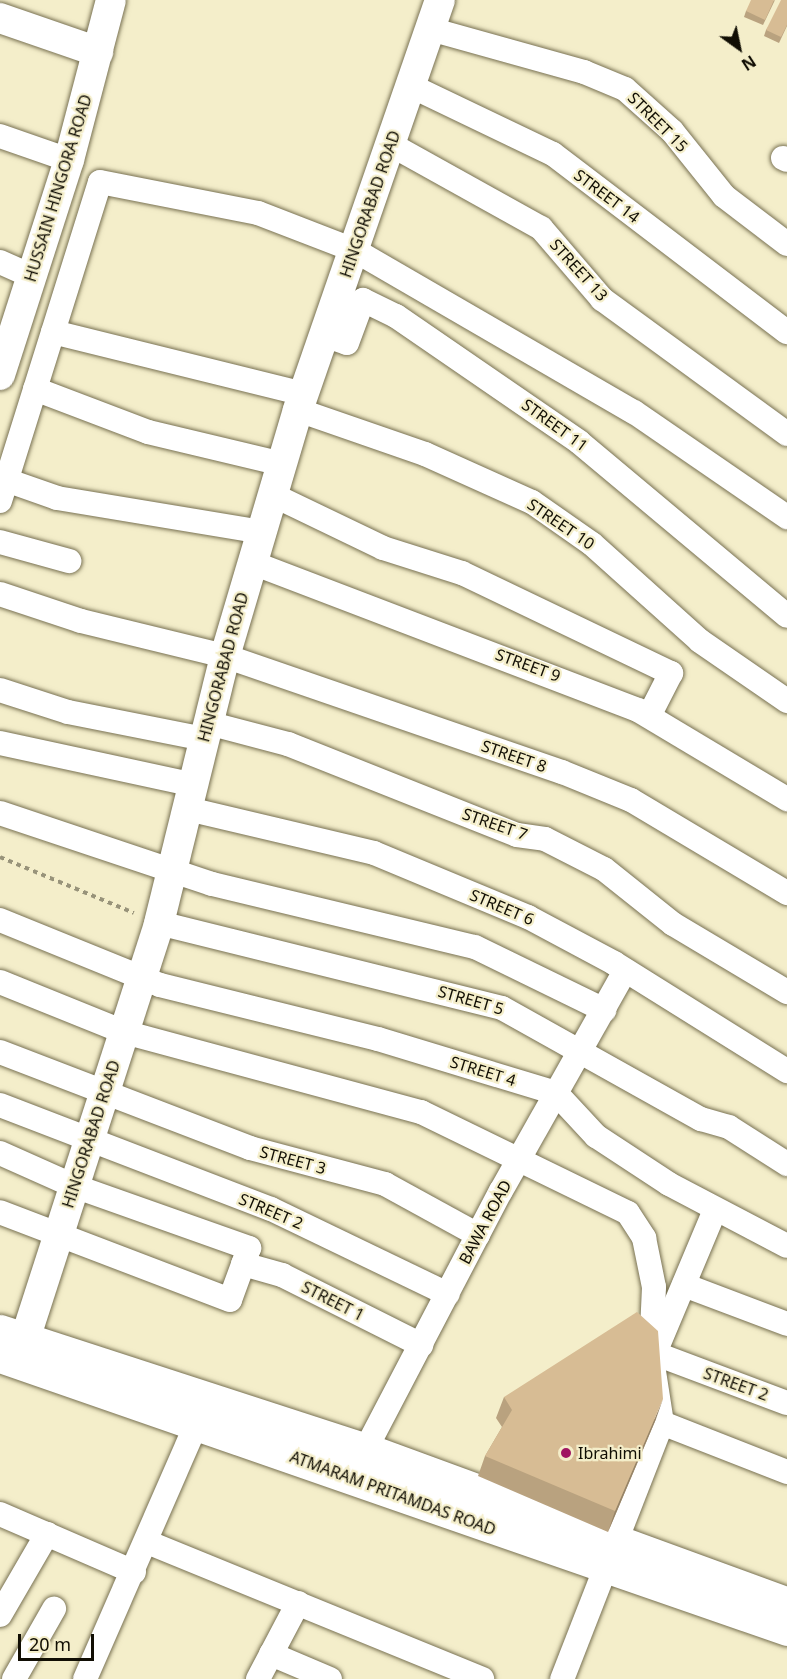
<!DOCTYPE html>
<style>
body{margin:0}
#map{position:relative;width:787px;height:1679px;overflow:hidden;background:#f4eeca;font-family:"Noto Sans",sans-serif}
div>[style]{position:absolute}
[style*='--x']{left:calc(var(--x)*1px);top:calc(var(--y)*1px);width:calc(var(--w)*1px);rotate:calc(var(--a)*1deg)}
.path>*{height:4px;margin-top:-2px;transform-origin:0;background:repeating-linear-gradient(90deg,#98937a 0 4.5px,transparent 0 9px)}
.roads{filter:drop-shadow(0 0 2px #787152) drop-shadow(0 0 2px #787152)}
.minor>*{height:24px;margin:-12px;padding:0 12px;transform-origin:12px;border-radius:12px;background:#fff}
.tertiary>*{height:30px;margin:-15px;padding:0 15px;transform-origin:15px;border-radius:15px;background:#fff}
.secondary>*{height:33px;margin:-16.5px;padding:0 16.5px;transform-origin:16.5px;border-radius:16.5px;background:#fff}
.wall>*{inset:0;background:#b9a27f}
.shaded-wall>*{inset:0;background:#968468}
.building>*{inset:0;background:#d7bc94}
.dots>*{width:16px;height:16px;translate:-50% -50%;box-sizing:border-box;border:3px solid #f4eeca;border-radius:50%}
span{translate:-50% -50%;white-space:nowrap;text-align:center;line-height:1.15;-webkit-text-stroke:4.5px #f4eeca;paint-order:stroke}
.street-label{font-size:16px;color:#110e04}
.poi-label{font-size:16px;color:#110e04}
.left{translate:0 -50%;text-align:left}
.north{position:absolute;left:709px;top:18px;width:60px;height:60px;-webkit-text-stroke:4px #f4eeca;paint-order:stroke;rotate:147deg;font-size:16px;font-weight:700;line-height:24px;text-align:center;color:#110e04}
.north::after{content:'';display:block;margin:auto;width:21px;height:27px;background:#110e04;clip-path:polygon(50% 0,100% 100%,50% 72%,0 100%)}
.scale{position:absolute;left:18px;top:1634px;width:76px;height:27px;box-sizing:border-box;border:3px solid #110e04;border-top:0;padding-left:8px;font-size:18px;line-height:21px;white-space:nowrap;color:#110e04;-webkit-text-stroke:4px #f4eeca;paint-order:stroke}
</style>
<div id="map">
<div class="path">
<div style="--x:0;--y:857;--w:145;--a:22.7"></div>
</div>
<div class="roads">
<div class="minor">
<div style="--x:430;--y:29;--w:160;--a:15.6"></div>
<div style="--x:584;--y:72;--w:44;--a:22.5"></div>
<div style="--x:625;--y:89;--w:63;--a:41.8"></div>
<div style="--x:672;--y:131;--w:83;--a:51.3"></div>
<div style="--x:724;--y:196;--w:79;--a:37.3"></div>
<div style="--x:411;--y:86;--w:157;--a:25.6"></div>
<div style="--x:553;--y:154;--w:294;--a:37.3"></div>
<div style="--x:0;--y:136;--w:73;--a:19.2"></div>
<div style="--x:390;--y:144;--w:173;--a:29.1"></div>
<div style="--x:541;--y:228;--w:94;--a:49.3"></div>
<div style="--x:602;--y:299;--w:229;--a:36.1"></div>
<div style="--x:783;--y:158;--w:4;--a:27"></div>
<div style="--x:0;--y:262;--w:35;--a:24"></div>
<div style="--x:53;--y:332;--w:259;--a:13.9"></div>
<div style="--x:324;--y:335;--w:24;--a:19"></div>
<div style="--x:347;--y:343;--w:46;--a:-69.6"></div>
<div style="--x:363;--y:300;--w:37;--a:26"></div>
<div style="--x:396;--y:316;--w:222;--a:34.5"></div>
<div style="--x:579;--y:442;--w:271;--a:39.9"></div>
<div style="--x:35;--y:389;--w:121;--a:20.8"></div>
<div style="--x:148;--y:432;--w:138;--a:13.4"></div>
<div style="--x:298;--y:410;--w:134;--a:19.1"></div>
<div style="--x:425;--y:454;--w:117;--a:24.2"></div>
<div style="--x:532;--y:502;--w:73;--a:35"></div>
<div style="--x:592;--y:544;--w:145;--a:41.9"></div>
<div style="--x:700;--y:641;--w:106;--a:34.6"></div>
<div style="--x:6;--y:480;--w:54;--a:19.4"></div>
<div style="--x:57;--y:498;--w:208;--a:9.4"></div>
<div style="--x:273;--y:495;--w:122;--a:25.7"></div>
<div style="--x:383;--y:548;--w:83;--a:17.6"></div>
<div style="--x:462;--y:573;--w:232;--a:25.6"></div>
<div style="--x:671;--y:673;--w:48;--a:117.1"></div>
<div style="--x:0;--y:501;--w:334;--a:-72.6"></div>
<div style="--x:100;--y:182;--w:161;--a:11.1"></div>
<div style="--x:258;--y:213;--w:103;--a:21.1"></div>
<div style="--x:354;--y:250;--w:323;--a:30.1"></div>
<div style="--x:634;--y:412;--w:186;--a:34.5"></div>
<div style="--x:0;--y:542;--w:72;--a:15.4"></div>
<div style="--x:253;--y:563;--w:412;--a:20.9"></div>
<div style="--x:638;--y:710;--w:174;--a:30.9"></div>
<div style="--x:0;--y:594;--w:85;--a:18.4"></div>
<div style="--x:81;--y:621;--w:148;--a:13.7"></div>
<div style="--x:225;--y:656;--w:356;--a:19"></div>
<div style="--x:562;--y:772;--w:74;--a:22.1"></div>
<div style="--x:631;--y:800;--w:182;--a:30.8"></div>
<div style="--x:0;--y:690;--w:71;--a:17.9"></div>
<div style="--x:68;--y:712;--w:139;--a:11.2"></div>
<div style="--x:208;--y:723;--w:83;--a:14.7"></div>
<div style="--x:288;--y:744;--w:246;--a:21.7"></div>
<div style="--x:517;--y:835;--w:28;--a:8"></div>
<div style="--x:545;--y:839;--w:66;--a:27"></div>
<div style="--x:604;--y:869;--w:88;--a:38.6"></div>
<div style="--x:673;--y:924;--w:133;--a:30.8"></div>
<div style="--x:0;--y:743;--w:198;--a:12.2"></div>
<div style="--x:188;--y:809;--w:191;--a:13.3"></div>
<div style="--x:374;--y:853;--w:167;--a:22.6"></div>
<div style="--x:528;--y:917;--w:98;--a:28.1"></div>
<div style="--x:614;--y:963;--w:204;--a:32"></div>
<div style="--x:0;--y:813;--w:224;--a:18.5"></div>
<div style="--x:212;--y:884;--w:270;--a:13.5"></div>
<div style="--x:475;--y:947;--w:144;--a:26"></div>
<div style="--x:0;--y:920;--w:173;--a:22.1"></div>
<div style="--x:160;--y:985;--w:225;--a:13.9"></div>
<div style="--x:378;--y:1039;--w:186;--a:16.9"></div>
<div style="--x:556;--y:1093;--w:59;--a:47.1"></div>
<div style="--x:596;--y:1136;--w:87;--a:33.3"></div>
<div style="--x:669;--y:1184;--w:133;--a:27.7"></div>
<div style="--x:159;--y:923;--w:353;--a:13.9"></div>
<div style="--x:502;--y:1008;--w:228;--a:29.2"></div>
<div style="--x:701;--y:1119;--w:29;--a:16"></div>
<div style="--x:729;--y:1127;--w:69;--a:32.5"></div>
<div style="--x:0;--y:982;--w:134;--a:22"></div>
<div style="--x:124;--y:1032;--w:308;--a:15.1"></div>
<div style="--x:421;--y:1112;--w:230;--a:26"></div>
<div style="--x:628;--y:1213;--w:30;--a:57"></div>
<div style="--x:644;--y:1238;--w:50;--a:78.5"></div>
<div style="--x:654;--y:1287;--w:65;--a:92.6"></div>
<div style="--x:651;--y:1352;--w:72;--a:81.2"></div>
<div style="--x:662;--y:1423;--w:275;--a:111.3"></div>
<div style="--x:0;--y:1052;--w:268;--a:21"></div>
<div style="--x:250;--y:1148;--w:140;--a:14.9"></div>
<div style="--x:385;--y:1184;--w:106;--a:28.7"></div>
<div style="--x:0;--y:1105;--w:290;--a:21"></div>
<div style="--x:271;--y:1209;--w:196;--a:25.7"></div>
<div style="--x:0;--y:1153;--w:81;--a:24"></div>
<div style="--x:74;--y:1186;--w:186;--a:19.5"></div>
<div style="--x:249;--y:1248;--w:55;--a:110.1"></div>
<div style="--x:230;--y:1300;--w:246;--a:-159.1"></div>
<div style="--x:243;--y:1264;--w:41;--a:15.8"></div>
<div style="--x:282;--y:1275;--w:156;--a:26.7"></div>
<div style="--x:684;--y:1285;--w:110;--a:20.7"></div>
<div style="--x:657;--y:1348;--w:150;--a:-67.2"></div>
<div style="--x:651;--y:1352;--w:145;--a:20.6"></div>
<div style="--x:662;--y:1423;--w:134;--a:21.4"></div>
<div style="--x:358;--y:1464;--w:308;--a:-62.4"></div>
<div style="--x:501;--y:1191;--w:253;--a:-60.6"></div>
<div style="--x:0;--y:1514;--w:146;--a:23.4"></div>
<div style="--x:147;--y:1542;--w:362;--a:22.2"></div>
<div style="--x:0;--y:1615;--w:94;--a:-59.9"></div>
<div style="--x:271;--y:1654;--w:64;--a:23"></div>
<div style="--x:14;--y:1679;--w:81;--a:-60.3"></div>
<div style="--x:85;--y:1679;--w:295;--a:-66.4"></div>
<div style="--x:258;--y:1679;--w:86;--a:-62.2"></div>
</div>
<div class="tertiary">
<div style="--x:0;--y:18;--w:104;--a:19.1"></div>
<div style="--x:0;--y:375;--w:226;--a:-72.2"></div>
<div style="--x:69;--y:160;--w:165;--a:-75.3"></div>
<div style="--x:25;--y:1339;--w:437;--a:-72.1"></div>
<div style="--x:159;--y:923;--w:275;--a:-76.1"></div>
<div style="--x:225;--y:656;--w:257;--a:-73.5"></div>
<div style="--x:298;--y:410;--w:434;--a:-70.9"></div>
</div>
<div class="secondary">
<div style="--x:0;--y:1331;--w:386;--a:18"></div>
<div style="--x:367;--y:1450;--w:447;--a:20.1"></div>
<div style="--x:0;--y:1356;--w:833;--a:19.13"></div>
</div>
</div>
<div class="wall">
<div style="clip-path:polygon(775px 0,763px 25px,744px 17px,746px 11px)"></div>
<div style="clip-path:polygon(787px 0,787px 26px,779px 43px,764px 36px,766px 30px)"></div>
<div style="clip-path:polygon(504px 1397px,656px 1419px,608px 1532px,478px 1476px,485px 1456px,502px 1427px,496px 1418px)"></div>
</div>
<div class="shaded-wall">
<div style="clip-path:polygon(663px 1399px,656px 1419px,608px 1532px,615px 1511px)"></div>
</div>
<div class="building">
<div style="clip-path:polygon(751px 0,774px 0,765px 20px,746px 11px)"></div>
<div style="clip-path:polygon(781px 0,787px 0,787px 25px,781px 37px,766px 30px)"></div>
<div style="clip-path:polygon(637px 1312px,658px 1331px,663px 1399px,615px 1511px,485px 1456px,512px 1410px,504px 1397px)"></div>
</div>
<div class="dots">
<div style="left:566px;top:1453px;background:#a01561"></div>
</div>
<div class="street-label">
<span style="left:658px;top:122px;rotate:45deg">STREET 15</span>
<span style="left:58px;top:188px;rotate:-73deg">HUSSAIN HINGORA ROAD</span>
<span style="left:607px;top:196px;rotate:37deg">STREET 14</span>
<span style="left:370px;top:204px;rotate:-71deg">HINGORABAD ROAD</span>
<span style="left:579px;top:270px;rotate:48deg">STREET 13</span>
<span style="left:555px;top:425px;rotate:36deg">STREET 11</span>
<span style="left:561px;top:524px;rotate:34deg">STREET 10</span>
<span style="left:528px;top:665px;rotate:20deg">STREET 9</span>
<span style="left:223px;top:667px;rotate:-75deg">HINGORABAD ROAD</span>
<span style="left:514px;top:756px;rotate:19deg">STREET 8</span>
<span style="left:495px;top:824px;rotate:19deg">STREET 7</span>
<span style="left:502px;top:907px;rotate:23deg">STREET 6</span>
<span style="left:471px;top:1000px;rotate:16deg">STREET 5</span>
<span style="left:483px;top:1071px;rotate:17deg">STREET 4</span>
<span style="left:91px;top:1134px;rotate:-72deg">HINGORABAD ROAD</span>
<span style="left:293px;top:1160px;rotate:15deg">STREET 3</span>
<span style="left:271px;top:1211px;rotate:23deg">STREET 2</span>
<span style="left:485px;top:1222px;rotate:-62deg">BAWA ROAD</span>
<span style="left:333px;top:1301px;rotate:27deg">STREET 1</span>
<span style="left:736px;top:1384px;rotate:20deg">STREET 2</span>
<span style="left:393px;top:1493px;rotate:20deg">ATMARAM PRITAMDAS ROAD</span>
</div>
<div class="poi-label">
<span class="left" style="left:578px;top:1453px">Ibrahimi</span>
</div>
<div class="north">N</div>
<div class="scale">20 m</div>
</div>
